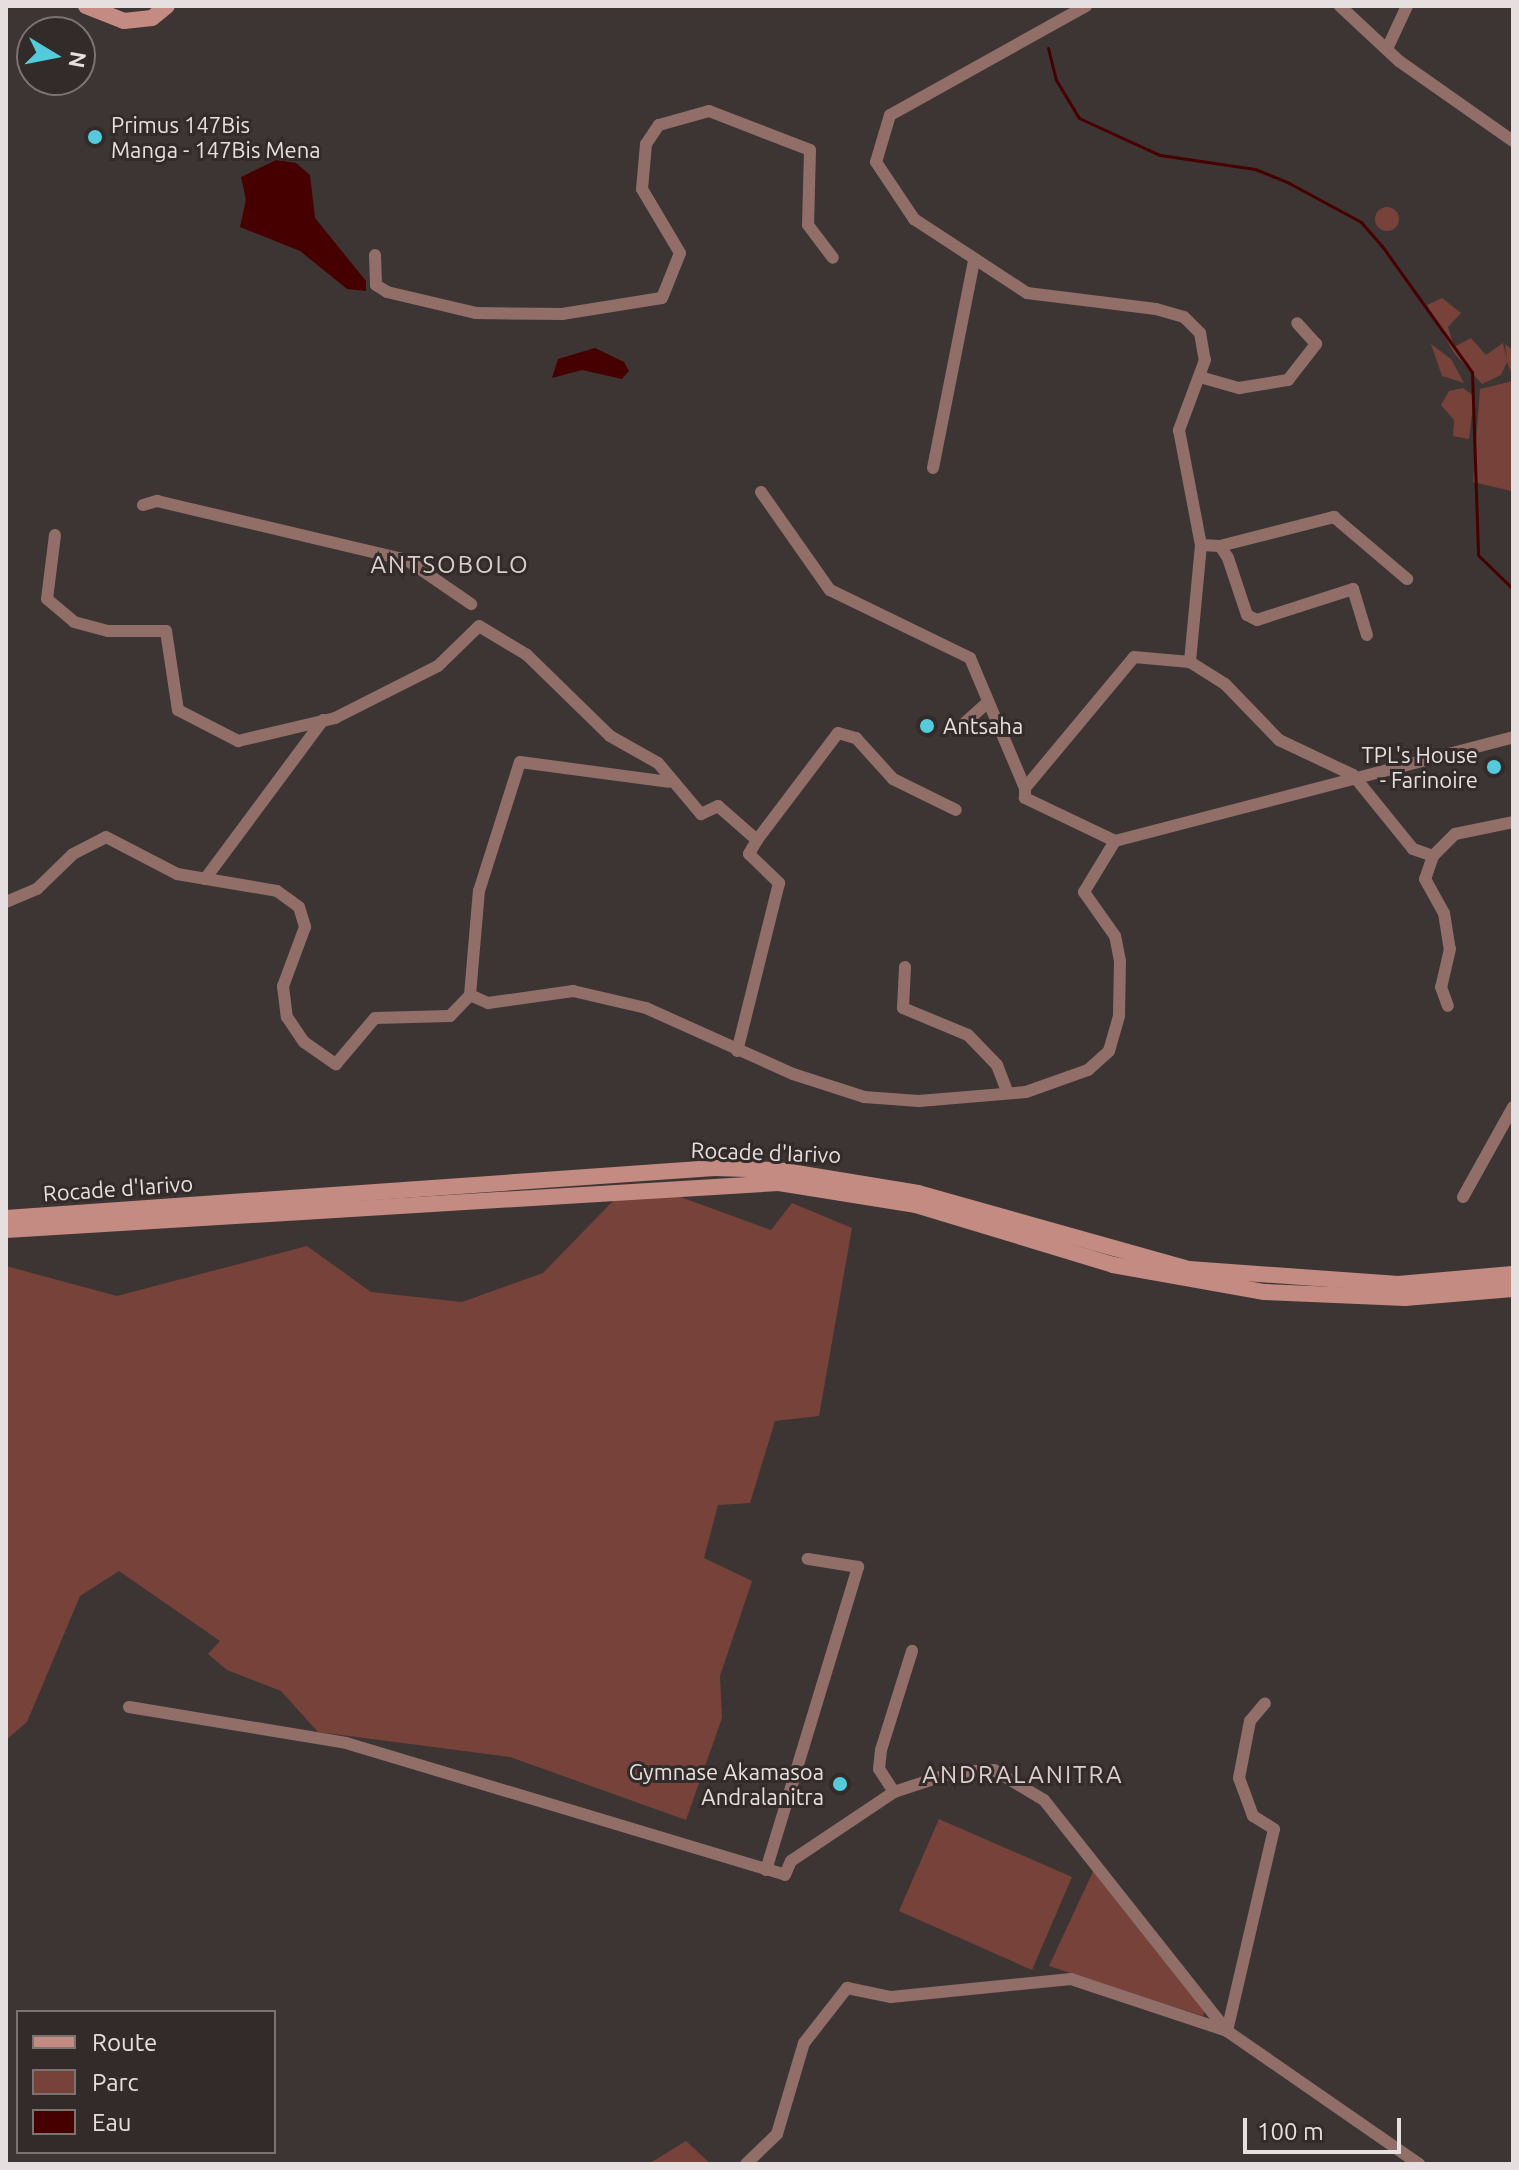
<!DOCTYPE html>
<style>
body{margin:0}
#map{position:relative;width:1519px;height:2170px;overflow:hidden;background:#3d3533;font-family:Ubuntu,sans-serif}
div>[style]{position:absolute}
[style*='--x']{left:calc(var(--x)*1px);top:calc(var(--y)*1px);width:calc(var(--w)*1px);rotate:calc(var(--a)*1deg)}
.green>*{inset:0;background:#76423a}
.round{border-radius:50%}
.water>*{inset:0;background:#460000}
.stream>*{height:3px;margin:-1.5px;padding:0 1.5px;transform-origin:1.5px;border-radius:1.5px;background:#460000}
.street>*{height:12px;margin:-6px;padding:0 6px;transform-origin:6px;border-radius:6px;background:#926e68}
.secondary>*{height:16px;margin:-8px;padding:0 8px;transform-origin:8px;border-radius:8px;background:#c48b82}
.dots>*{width:22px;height:22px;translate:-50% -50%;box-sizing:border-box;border:4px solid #332b29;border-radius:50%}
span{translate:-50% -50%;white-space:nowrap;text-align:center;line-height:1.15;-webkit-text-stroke:6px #332b29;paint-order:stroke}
.poi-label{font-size:22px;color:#e5e0df}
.left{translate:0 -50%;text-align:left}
.right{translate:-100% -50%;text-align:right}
.street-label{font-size:22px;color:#e5e0df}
.neighbourhood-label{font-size:24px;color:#dacfcd;letter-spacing:2px}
.frame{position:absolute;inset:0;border:8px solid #e5e0df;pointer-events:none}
.legend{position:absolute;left:16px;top:2010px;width:260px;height:144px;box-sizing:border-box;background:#332b29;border:2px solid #7a7372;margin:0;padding:10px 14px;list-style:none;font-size:24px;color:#e5e0df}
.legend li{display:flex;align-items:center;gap:16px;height:40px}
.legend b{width:40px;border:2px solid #7a7372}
.north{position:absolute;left:16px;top:16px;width:80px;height:80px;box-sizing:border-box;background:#332b29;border:2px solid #7a7372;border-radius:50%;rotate:100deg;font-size:22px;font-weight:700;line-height:32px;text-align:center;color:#e5e0df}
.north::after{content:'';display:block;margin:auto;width:28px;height:36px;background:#54cadd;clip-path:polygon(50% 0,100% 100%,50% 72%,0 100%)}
.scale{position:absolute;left:1243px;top:2118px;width:158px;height:36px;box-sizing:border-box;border:4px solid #e5e0df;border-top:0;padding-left:10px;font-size:24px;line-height:28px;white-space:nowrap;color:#e5e0df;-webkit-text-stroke:6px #332b29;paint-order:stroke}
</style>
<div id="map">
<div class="green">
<div class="round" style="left:1375px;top:207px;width:24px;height:24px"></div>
<div style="clip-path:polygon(1442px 298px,1461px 313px,1448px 327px,1454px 347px,1471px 338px,1486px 355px,1503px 343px,1507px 361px,1505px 344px,1513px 350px,1513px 377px,1507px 362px,1501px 375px,1482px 384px,1454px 353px,1427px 305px)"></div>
<div style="clip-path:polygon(1431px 344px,1451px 359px,1464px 383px,1442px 376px)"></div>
<div style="clip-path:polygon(1513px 381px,1513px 484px,1511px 491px,1473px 482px,1480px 389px)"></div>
<div style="clip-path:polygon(1463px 388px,1474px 396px,1469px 439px,1453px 436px,1454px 420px,1441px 405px,1449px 391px)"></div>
<div style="clip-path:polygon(675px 1195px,771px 1230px,792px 1203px,852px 1228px,819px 1416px,775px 1421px,750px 1503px,718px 1505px,704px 1558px,752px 1581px,720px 1676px,722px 1718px,686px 1820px,510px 1757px,318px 1732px,281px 1691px,227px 1670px,208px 1654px,220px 1641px,119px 1571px,80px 1596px,27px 1722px,6px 1740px,6px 1266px,117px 1296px,307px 1246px,371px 1292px,462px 1302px,543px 1273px,615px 1199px)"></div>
<div style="clip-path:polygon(939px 1819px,1072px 1877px,1032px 1970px,899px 1911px)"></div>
<div style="clip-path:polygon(1097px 1863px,1206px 2007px,1203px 2016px,1049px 1966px)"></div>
<div style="clip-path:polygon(686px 2141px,711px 2164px,644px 2164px,650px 2163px)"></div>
</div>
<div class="water">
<div style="clip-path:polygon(276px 160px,296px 163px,310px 175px,315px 218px,366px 281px,366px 291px,347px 289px,300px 251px,240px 227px,246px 200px,241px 177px)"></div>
<div style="clip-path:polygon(595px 348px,624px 362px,629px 371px,622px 379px,582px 370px,552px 378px,558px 359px)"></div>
</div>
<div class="stream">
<div style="--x:1048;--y:48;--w:33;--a:76"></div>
<div style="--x:1056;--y:80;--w:44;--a:58.8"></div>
<div style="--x:1079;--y:118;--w:89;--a:24.6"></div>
<div style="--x:1160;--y:155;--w:96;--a:8.4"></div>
<div style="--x:1255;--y:169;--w:37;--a:22"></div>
<div style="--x:1289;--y:183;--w:82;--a:28.4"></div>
<div style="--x:1361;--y:222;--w:32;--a:49"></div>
<div style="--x:1382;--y:246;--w:155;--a:54.5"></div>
<div style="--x:1472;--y:372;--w:183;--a:88.1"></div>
<div style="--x:1478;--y:555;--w:49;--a:44.2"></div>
</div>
<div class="street">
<div style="--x:1086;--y:6;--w:224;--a:150.9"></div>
<div style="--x:890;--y:115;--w:49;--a:106.6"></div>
<div style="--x:876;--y:162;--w:69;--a:56.3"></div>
<div style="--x:914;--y:219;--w:135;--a:33.2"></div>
<div style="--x:1027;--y:293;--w:130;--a:7.1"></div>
<div style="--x:1156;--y:309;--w:29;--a:16"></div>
<div style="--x:1184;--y:317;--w:23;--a:45"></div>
<div style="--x:1200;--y:333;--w:27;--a:80"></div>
<div style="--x:1205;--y:360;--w:75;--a:110.4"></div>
<div style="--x:1179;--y:430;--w:117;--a:79.2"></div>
<div style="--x:1201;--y:545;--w:118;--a:95.4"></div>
<div style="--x:1340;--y:6;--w:81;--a:43"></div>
<div style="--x:1399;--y:61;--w:139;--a:35.1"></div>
<div style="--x:1387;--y:49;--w:47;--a:-65.1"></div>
<div style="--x:375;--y:255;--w:30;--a:88"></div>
<div style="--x:376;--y:285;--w:13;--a:32"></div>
<div style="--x:387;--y:292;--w:91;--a:13.3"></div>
<div style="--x:476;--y:313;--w:86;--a:0.7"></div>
<div style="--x:562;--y:314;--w:101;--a:-9.1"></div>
<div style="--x:662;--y:298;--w:48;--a:-68.2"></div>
<div style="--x:680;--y:253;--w:74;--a:-120.7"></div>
<div style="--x:642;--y:189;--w:45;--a:-84.9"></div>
<div style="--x:646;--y:144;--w:23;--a:-56"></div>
<div style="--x:659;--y:125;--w:52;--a:-15.6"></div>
<div style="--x:709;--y:111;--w:108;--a:21.1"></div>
<div style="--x:810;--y:150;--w:75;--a:91.5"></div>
<div style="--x:808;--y:225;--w:41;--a:52.9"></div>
<div style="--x:1200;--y:377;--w:41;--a:15.8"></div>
<div style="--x:1239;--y:388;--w:50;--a:-9.3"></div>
<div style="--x:1288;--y:380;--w:46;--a:-52.1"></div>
<div style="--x:1316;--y:344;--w:28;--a:-132"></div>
<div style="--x:933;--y:468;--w:212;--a:-78.8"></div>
<div style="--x:761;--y:492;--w:120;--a:54.9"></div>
<div style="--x:830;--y:590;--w:156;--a:25.9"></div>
<div style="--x:970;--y:658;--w:141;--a:67.1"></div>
<div style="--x:143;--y:505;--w:15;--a:-16"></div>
<div style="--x:157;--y:501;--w:257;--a:13.3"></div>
<div style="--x:407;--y:560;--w:78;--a:34.5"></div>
<div style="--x:55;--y:535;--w:64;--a:97.1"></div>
<div style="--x:47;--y:599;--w:35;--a:40"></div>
<div style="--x:74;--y:622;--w:35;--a:15"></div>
<div style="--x:108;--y:631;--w:58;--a:0"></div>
<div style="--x:166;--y:631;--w:80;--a:81.4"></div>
<div style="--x:178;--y:710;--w:68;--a:27.3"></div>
<div style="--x:238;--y:741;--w:100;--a:-13.3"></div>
<div style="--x:335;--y:718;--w:115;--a:-26.8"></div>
<div style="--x:438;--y:666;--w:57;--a:-44.3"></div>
<div style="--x:479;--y:626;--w:56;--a:31.1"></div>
<div style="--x:527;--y:655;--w:116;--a:44.3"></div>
<div style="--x:610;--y:736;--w:55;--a:29.4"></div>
<div style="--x:658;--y:763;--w:67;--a:49.9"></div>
<div style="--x:701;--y:814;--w:19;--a:-25"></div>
<div style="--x:718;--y:806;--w:52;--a:41.1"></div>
<div style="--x:757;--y:840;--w:16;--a:120"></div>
<div style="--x:749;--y:854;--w:42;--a:44"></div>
<div style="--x:779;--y:883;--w:173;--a:104"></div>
<div style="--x:1201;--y:545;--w:19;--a:3"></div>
<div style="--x:1220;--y:546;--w:14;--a:56"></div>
<div style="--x:1228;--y:558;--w:60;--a:71.6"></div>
<div style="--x:1247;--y:615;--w:11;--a:27"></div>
<div style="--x:1257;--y:620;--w:101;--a:-17.9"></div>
<div style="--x:1353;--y:589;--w:48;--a:73.1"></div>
<div style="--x:1220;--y:546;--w:118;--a:-14.3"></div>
<div style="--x:1334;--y:517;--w:96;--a:40.3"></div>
<div style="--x:957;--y:730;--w:38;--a:-42"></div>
<div style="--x:757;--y:840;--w:134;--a:-52.9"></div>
<div style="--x:838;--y:733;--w:19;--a:16"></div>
<div style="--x:856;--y:738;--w:55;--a:47.9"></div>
<div style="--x:893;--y:779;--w:70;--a:26.2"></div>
<div style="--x:1115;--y:841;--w:411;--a:-14.6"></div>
<div style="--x:1433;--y:856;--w:24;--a:109"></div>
<div style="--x:1425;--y:879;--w:39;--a:61"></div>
<div style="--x:1444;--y:913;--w:36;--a:81"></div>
<div style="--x:1450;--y:949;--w:39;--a:103"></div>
<div style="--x:1441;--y:987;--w:20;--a:70"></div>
<div style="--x:205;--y:879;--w:198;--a:-53.4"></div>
<div style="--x:6;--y:902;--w:34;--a:-23"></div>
<div style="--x:37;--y:889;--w:50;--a:-44.2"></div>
<div style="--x:73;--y:854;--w:37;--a:-27"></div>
<div style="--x:106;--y:837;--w:80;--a:27.5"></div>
<div style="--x:177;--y:874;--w:101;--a:9.6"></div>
<div style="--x:277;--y:891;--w:27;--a:36"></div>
<div style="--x:299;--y:907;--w:21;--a:73"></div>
<div style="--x:305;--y:927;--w:63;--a:110.4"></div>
<div style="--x:283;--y:986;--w:31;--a:83"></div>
<div style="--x:287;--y:1017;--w:30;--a:56"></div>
<div style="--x:304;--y:1042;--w:39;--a:35"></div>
<div style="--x:336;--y:1064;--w:60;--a:-49.7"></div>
<div style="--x:375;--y:1018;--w:75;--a:-1.5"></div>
<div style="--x:450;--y:1016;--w:29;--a:-46"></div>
<div style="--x:470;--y:995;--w:20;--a:24"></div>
<div style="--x:488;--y:1003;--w:86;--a:-8"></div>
<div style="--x:573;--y:991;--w:75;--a:13.1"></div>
<div style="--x:646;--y:1008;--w:161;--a:24.2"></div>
<div style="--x:793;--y:1074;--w:75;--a:17.9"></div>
<div style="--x:864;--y:1097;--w:55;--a:4.2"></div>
<div style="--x:919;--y:1101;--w:107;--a:-4.8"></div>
<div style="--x:1026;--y:1092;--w:66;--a:-19.5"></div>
<div style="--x:1088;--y:1070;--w:28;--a:-42"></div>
<div style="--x:1109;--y:1051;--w:36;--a:-74"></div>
<div style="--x:1119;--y:1016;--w:55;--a:-89"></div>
<div style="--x:1120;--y:961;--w:25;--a:-101"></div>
<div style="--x:1115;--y:936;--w:54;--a:-125.2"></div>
<div style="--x:1084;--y:892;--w:60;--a:-58.7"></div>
<div style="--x:1115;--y:841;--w:100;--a:-154.5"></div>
<div style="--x:1025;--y:798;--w:10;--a:-90"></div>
<div style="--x:1025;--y:788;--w:170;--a:-50.2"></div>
<div style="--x:1134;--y:657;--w:56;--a:5.1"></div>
<div style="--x:1190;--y:662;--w:41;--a:32.2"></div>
<div style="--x:1225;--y:684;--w:78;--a:46"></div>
<div style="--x:1279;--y:740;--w:82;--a:25.3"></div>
<div style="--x:1353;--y:775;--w:95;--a:51"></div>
<div style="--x:1413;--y:849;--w:21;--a:19"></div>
<div style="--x:1433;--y:856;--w:31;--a:-45"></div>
<div style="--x:1455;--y:834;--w:59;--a:-11.7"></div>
<div style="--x:905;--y:967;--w:41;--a:92.8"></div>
<div style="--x:903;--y:1008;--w:70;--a:22.6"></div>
<div style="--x:968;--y:1035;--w:42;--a:46"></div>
<div style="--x:997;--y:1065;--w:30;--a:69"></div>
<div style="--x:470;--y:995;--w:104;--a:-85.1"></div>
<div style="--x:479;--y:891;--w:135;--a:-72.4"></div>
<div style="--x:520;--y:762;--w:150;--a:7.6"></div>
<div style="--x:1463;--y:1197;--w:103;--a:-60.9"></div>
<div style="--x:129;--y:1707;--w:220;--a:9.4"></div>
<div style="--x:346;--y:1743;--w:458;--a:16.7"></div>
<div style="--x:785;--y:1875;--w:15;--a:-67"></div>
<div style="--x:791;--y:1861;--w:124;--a:-33.8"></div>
<div style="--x:894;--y:1792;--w:64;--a:-18.2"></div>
<div style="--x:955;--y:1772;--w:39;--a:-3"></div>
<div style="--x:994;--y:1770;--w:58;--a:31"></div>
<div style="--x:1044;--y:1800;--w:295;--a:51.6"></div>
<div style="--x:894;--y:1792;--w:27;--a:-123"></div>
<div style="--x:879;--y:1769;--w:19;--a:-84"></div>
<div style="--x:881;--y:1750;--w:104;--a:-72.6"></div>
<div style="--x:766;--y:1870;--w:317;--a:-73.1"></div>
<div style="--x:858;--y:1567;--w:51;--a:-170.9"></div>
<div style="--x:1227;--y:2031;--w:207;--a:-76.9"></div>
<div style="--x:1274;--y:1829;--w:25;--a:-148"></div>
<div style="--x:1253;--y:1816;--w:40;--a:-110.2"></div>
<div style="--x:1239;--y:1778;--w:58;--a:-79.1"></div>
<div style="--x:1250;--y:1721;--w:23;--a:-50"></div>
<div style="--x:746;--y:2164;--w:43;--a:-44.1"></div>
<div style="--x:777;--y:2134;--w:95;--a:-73.5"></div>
<div style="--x:804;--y:2043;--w:70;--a:-52"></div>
<div style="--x:847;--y:1988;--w:45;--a:11.6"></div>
<div style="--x:891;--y:1997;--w:181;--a:-5.7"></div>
<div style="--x:1071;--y:1979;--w:164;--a:18.4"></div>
<div style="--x:1227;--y:2031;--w:234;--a:34.7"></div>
</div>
<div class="secondary">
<div style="--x:86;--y:6;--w:41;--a:21.5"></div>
<div style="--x:124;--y:21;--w:28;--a:-6"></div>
<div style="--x:152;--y:18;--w:19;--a:-39"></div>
<div style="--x:6;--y:1218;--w:710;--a:-4.04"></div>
<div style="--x:714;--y:1168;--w:64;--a:1.8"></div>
<div style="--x:778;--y:1170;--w:142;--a:9.3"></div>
<div style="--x:918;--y:1193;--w:281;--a:15.7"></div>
<div style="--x:1189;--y:1269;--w:210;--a:4.1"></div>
<div style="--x:1398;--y:1284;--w:115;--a:-5"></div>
<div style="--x:6;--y:1230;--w:774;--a:-3.48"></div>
<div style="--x:779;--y:1183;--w:139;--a:9.1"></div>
<div style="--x:916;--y:1205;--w:206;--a:16.9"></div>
<div style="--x:1113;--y:1265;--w:154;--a:10.1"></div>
<div style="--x:1265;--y:1292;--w:140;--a:2.5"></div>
<div style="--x:1405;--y:1298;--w:108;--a:-4.8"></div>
</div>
<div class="dots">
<div style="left:95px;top:137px;background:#54cadd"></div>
<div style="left:927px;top:726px;background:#54cadd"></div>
<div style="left:1494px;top:767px;background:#54cadd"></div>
<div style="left:840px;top:1784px;background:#54cadd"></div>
</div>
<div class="poi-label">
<span class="left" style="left:111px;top:137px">Primus 147Bis<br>Manga - 147Bis Mena</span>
<span class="left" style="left:943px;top:726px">Antsaha</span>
<span class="right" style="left:1478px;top:767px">TPL's House<br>- Farinoire</span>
<span class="right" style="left:824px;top:1784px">Gymnase Akamasoa<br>Andralanitra</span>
</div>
<div class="street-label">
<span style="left:766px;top:1152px;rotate:2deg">Rocade d'Iarivo</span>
<span style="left:118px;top:1188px;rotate:-4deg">Rocade d'Iarivo</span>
</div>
<div class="neighbourhood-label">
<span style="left:450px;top:565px">ANTSOBOLO</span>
<span style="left:1023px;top:1775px">ANDRALANITRA</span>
</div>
<div class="frame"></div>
<ul class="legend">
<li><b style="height:10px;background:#c48b82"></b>Route</li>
<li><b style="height:22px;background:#76423a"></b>Parc</li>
<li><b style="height:22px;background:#460000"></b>Eau</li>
</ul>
<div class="north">N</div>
<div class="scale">100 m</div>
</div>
